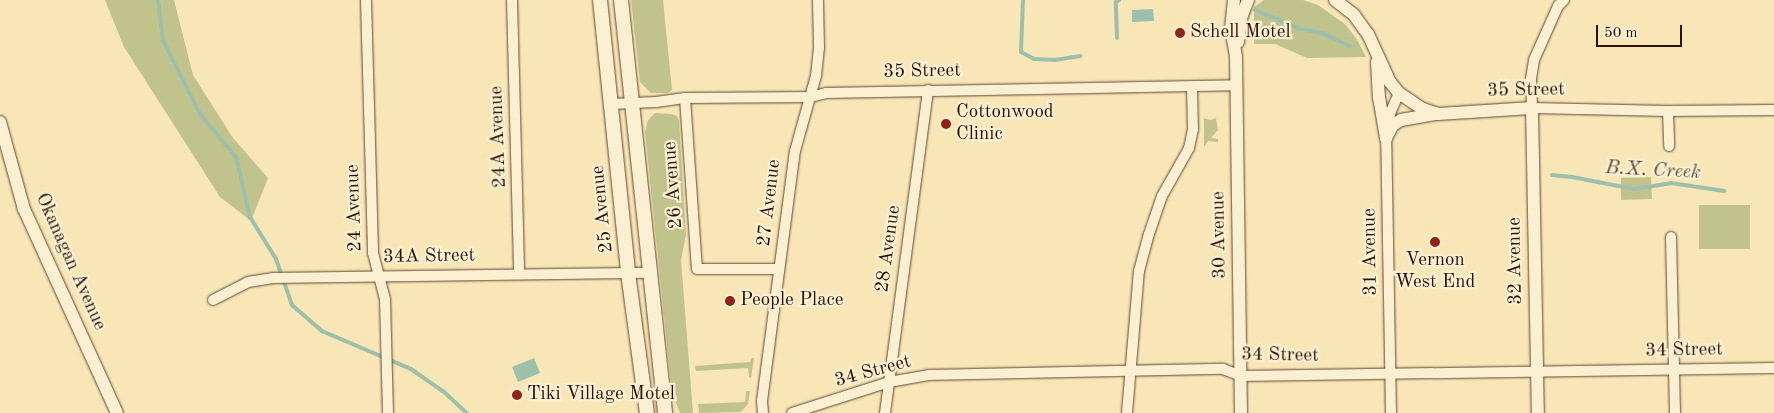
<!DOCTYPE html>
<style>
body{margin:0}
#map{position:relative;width:1774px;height:413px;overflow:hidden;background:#f8e6b7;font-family:"Old Standard TT",serif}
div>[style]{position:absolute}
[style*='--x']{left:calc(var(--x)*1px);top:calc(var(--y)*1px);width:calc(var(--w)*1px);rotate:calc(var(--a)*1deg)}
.green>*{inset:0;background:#c0c48c}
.water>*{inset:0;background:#9dc0ad}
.stream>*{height:4px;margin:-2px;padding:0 2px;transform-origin:2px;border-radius:2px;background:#9dc0ad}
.roads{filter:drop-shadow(0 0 1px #5e4632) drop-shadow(0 0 1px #5e4632)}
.minor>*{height:10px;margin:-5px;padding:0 5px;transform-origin:5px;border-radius:5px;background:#faefd0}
.tertiary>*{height:12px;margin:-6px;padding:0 6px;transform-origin:6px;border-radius:6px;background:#faefd0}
.secondary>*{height:14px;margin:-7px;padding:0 7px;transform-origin:7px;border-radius:7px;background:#faefd0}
.dots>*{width:14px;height:14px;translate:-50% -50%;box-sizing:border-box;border:2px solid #faefd0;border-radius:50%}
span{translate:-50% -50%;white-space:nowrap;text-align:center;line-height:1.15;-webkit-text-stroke:4.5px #faefd0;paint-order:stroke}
.poi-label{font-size:19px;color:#2a1006}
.left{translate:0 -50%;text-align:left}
.street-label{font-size:19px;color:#2a1006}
.water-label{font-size:20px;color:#524e40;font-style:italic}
.scale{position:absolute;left:1596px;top:25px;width:86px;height:22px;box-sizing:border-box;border:2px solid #2a1006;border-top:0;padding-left:6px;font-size:15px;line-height:18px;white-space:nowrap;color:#2a1006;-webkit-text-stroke:4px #faefd0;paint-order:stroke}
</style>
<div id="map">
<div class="green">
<div style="clip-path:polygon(105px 0,174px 0,193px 75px,233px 138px,268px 178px,251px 221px,220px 197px,124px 47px)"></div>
<div style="clip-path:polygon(631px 0,663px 0,672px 90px,668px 93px,651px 93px,640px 82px)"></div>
<div style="clip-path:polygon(1264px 0,1303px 0,1318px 5px,1345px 24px,1356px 38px,1366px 57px,1307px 58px,1275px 44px,1254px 44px,1254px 7px)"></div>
<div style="clip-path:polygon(655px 113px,672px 114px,677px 116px,679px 121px,686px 235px,681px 260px,693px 413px,680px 413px,672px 393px,645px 132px,648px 120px)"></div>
<div style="clip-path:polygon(1204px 118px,1210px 120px,1216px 118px,1218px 130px,1211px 138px,1218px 139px,1218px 142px,1208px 141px,1204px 147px)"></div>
<div style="clip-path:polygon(1651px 177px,1652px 199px,1621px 200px,1621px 178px)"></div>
<div style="clip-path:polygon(1699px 205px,1750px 205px,1750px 249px,1699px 249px)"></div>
<div style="clip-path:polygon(752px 358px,754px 358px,751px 378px,749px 377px,748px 368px,696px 371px,695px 366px,750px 362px)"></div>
<div style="clip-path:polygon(746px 391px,750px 391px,748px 404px,741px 412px,699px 413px,698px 404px,745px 402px)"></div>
</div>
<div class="water">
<div style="clip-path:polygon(1153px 9px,1154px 21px,1132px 22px,1132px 10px)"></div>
<div style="clip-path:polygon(534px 358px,540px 373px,518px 382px,512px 367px)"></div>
</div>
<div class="stream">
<div style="--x:158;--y:0;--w:40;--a:82.9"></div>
<div style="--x:163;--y:40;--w:83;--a:63.4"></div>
<div style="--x:200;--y:114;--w:56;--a:50.1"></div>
<div style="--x:236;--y:157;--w:62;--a:76.9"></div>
<div style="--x:250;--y:217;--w:49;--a:58.2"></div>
<div style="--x:276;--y:259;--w:49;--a:70.8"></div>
<div style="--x:292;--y:305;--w:40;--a:41"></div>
<div style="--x:322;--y:331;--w:97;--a:23.1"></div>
<div style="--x:411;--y:369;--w:39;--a:35"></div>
<div style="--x:443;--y:391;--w:33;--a:43"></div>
<div style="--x:1023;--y:0;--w:52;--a:92.2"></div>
<div style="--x:1021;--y:52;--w:15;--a:28"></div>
<div style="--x:1034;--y:59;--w:21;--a:3"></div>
<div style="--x:1055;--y:60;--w:26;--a:-9"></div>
<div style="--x:1255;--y:10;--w:47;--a:22.7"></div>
<div style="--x:1298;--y:28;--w:25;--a:12"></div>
<div style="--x:1322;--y:33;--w:31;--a:25"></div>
<div style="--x:1117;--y:38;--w:36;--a:-92"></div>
<div style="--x:1116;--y:2;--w:4;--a:-34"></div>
<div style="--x:1552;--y:175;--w:20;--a:6"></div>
<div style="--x:1572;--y:177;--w:63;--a:11"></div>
<div style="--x:1634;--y:189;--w:37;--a:-9"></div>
<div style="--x:1671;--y:183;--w:54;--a:8.6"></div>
</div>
<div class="roads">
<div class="minor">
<div style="--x:366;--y:0;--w:253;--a:88.4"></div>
<div style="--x:373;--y:253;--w:48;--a:75.4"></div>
<div style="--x:385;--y:299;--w:114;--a:88.5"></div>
<div style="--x:512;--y:0;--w:273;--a:88.5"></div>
<div style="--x:1564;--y:0;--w:8;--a:135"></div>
<div style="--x:1558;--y:6;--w:59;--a:114"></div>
<div style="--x:1534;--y:60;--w:19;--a:99"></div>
<div style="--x:1531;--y:79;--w:29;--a:88"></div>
<div style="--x:1532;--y:108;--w:136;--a:1.3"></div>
<div style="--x:1668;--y:111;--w:106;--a:-0.5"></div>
<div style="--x:685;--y:98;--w:171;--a:86"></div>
<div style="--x:697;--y:269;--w:82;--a:0"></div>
<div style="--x:611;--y:104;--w:45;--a:-2.5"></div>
<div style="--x:656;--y:102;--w:29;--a:-8"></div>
<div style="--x:685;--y:98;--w:126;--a:-0.5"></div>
<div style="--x:811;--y:97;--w:16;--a:-15"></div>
<div style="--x:826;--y:93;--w:410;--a:-1.1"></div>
<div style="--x:1668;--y:111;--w:35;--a:88"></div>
<div style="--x:1671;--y:237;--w:176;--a:88.7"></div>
<div style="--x:213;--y:300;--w:39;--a:-27"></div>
<div style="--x:248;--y:282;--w:24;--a:-9"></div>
<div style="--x:272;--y:278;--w:377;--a:-0.8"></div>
<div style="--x:763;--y:413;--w:12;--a:-95"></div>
<div style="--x:762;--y:401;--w:252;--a:-82.5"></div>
<div style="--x:795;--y:151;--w:78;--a:-74.4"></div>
<div style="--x:816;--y:76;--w:28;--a:-84"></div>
<div style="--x:819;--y:48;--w:48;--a:-91.2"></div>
<div style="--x:792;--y:413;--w:102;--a:-17.7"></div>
<div style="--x:889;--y:382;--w:40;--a:-10"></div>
<div style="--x:928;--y:375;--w:295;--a:-1.2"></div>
<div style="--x:1223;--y:369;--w:19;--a:21"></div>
<div style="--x:1241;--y:376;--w:533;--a:-0.86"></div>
<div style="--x:885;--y:413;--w:326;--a:-82.4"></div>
<div style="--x:1127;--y:413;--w:143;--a:-85.2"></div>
<div style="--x:1139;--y:271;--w:38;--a:-75"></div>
<div style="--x:1149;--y:234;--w:40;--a:-71.1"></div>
<div style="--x:1162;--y:196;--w:55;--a:-60.6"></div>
<div style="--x:1189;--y:148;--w:19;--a:-78"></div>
<div style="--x:1193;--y:129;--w:42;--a:-91.4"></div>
<div style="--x:1391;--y:413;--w:275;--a:-91"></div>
<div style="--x:1386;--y:138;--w:27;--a:-80"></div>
<div style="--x:1391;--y:111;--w:20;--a:-66"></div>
</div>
<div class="tertiary">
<div style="--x:1234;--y:0;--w:28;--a:96"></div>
<div style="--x:1231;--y:28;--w:29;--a:80"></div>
<div style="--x:1236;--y:57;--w:356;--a:89.2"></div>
<div style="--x:1335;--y:0;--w:24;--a:38"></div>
<div style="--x:1354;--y:15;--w:24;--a:54"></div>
<div style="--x:1368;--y:34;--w:53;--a:65.4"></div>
<div style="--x:1390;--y:82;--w:14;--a:51"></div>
<div style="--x:1399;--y:93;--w:29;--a:34"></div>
<div style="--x:1423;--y:109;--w:16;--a:18"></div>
<div style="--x:1438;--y:114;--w:94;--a:-3.7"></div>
<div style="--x:1532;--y:108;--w:305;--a:88.9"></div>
<div style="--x:1238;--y:42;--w:27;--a:-82"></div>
<div style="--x:1242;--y:15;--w:16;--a:-68"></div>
<div style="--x:1377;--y:62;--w:35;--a:87"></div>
<div style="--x:1379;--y:97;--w:42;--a:80.3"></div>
<div style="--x:0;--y:122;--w:90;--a:74.6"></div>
<div style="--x:24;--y:209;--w:224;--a:65.5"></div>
<div style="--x:1386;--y:138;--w:15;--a:-62"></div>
<div style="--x:1393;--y:125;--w:9;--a:-32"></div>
<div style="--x:1401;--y:120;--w:36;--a:-10"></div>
</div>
<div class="secondary">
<div style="--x:600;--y:0;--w:274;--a:84.1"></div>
<div style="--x:628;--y:273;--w:141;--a:82.3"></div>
<div style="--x:621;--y:0;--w:415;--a:83.9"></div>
</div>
</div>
<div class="dots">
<div style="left:1180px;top:33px;background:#8f2418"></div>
<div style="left:946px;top:124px;background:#8f2418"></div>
<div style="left:1435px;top:242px;background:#8f2418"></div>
<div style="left:730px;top:301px;background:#8f2418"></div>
<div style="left:517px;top:395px;background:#8f2418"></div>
</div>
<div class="poi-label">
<span class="left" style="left:1190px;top:33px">Schell Motel</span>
<span class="left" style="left:956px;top:124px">Cottonwood<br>Clinic</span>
<span style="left:1435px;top:272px">Vernon<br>West End</span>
<span class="left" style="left:740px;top:301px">People Place</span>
<span class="left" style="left:527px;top:395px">Tiki Village Motel</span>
</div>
<div class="street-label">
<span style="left:922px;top:72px;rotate:-1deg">35 Street</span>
<span style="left:1526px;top:91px;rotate:-1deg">35 Street</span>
<span style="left:499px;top:137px;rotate:-92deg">24A Avenue</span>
<span style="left:674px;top:185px;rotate:-94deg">26 Avenue</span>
<span style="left:770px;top:203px;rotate:-83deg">27 Avenue</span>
<span style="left:355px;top:208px;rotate:-92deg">24 Avenue</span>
<span style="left:603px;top:209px;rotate:-96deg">25 Avenue</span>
<span style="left:1220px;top:235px;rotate:-91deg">30 Avenue</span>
<span style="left:889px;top:249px;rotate:-82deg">28 Avenue</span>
<span style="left:1371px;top:252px;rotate:-91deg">31 Avenue</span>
<span style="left:429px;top:257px;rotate:-1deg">34A Street</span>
<span style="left:1516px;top:261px;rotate:-91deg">32 Avenue</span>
<span style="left:70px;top:262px;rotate:66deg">Okanagan Avenue</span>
<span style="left:1684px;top:351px;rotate:-1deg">34 Street</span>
<span style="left:1280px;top:356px;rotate:1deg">34 Street</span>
<span style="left:873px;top:372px;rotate:-15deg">34 Street</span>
</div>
<div class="water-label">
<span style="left:1653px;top:171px;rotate:3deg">B.X. Creek</span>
</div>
<div class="scale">50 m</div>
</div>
